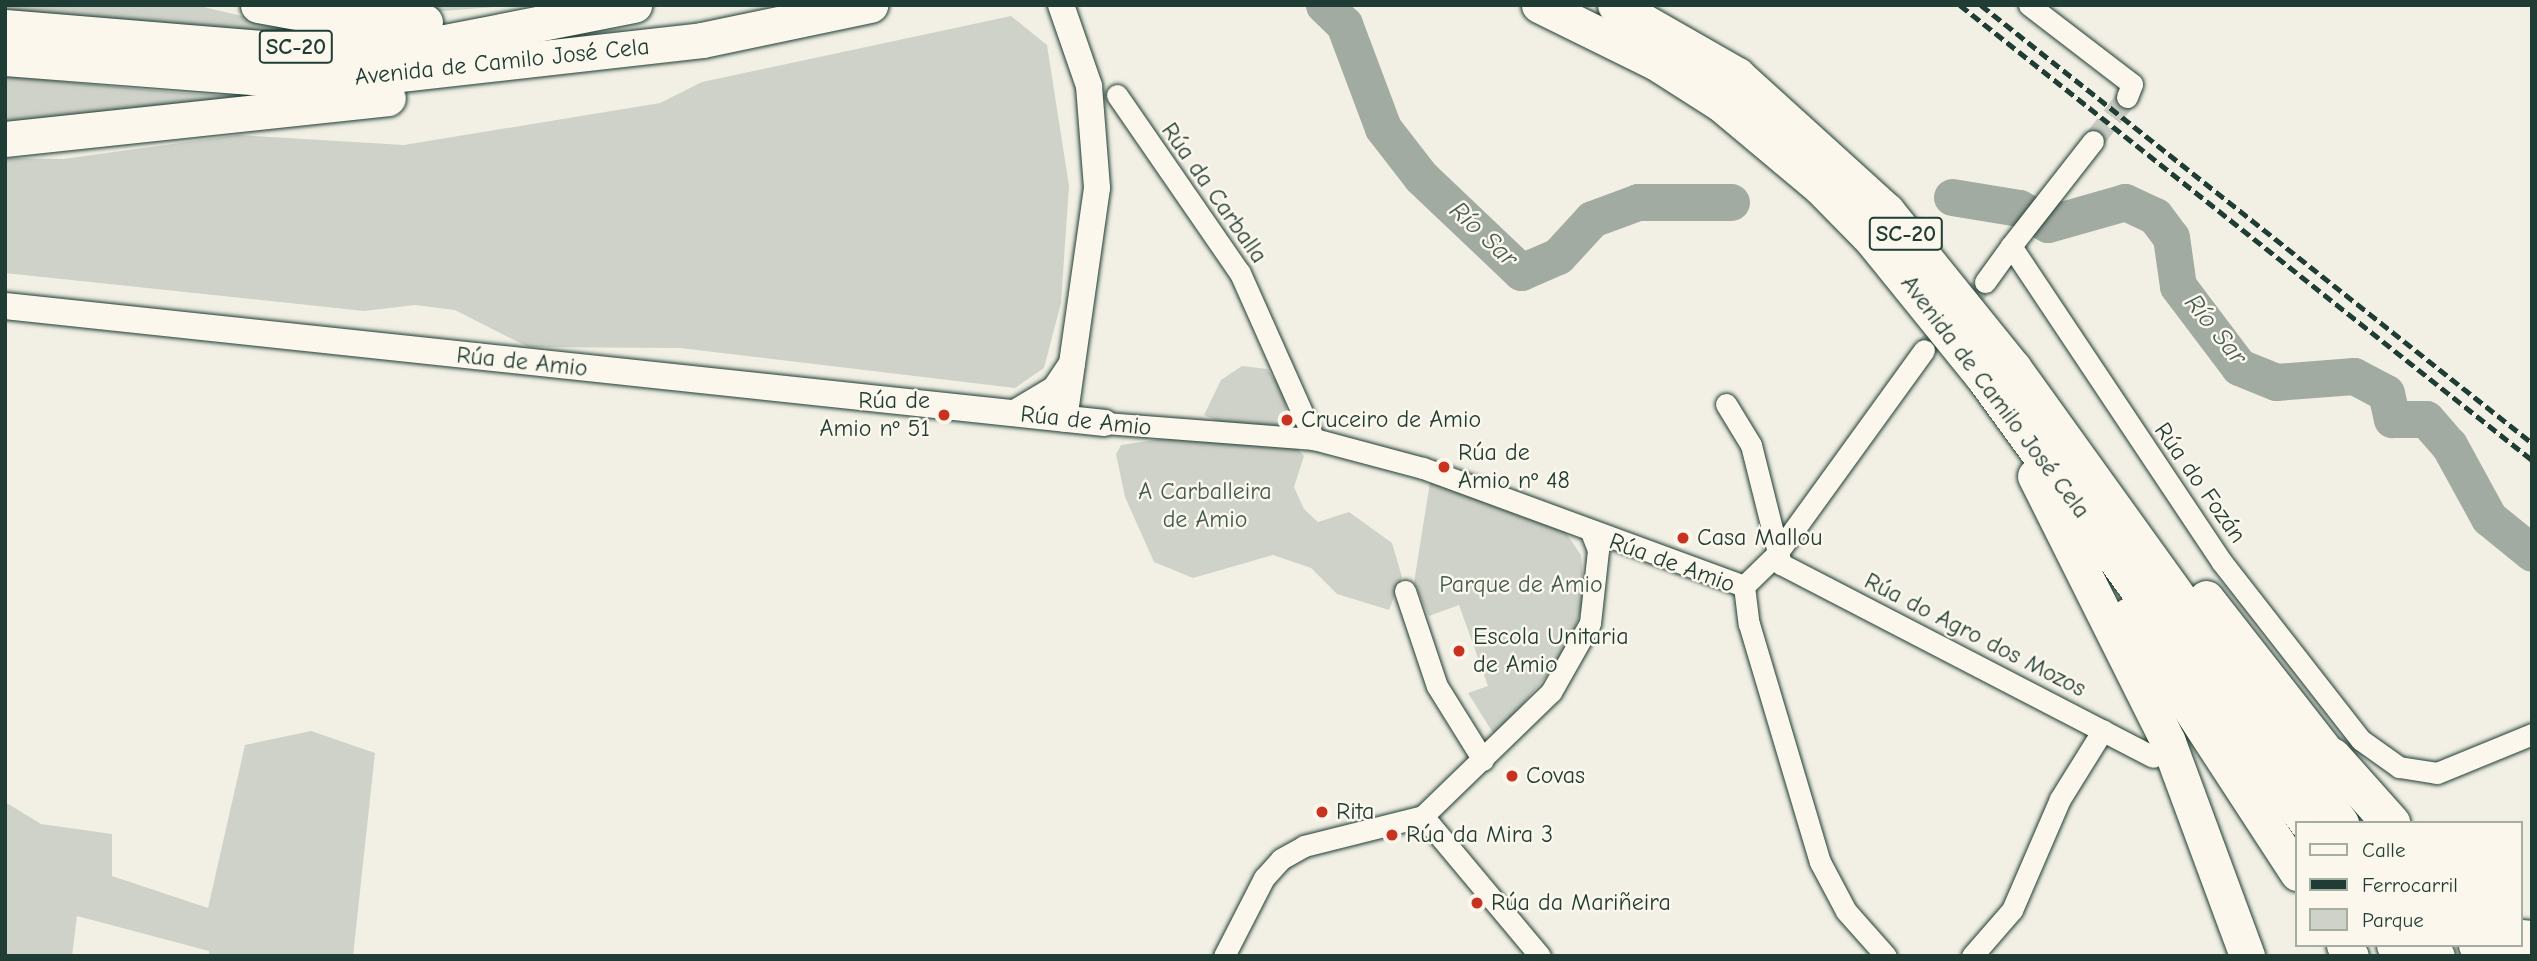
<!DOCTYPE html>
<meta charset="utf-8">
<style>
body{margin:0}
#map{position:relative;width:2537px;height:961px;overflow:hidden;background:#f2f0e5;font-family:"Comic Neue",sans-serif}
div>[style]{position:absolute}
[style*='--x']{left:calc(var(--x)*1px);top:calc(var(--y)*1px);width:calc(var(--w)*1px);rotate:calc(var(--a)*1deg)}
.green>*{inset:0;background:#cfd2c8}
.river>*{height:37px;margin:-18.5px;padding:0 18.5px;transform-origin:18.5px;border-radius:18.5px;background:#a2aba1}
.minor-tunnel>*{height:21px;margin-top:-10.5px;transform-origin:0;background:repeating-linear-gradient(90deg,#c8ccc2 0 21px,transparent 0 31px)}
.roads{filter:drop-shadow(0 0 2px #1f3d34) drop-shadow(0 0 2px #1f3d34)}
.minor>*{height:21px;margin:-10.5px;padding:0 10.5px;transform-origin:10.5px;border-radius:10.5px;background:#fbf7ec}
.tertiary>*{height:26px;margin:-13px;padding:0 13px;transform-origin:13px;border-radius:13px;background:#fbf7ec}
.trunk>*{height:35px;margin:-17.5px;padding:0 17.5px;transform-origin:17.5px;border-radius:17.5px;background:#fbf7ec}
.motorway>*{height:38px;margin:-19px;padding:0 19px;transform-origin:19px;border-radius:19px;background:#fbf7ec}
.rail>*{height:5px;margin-top:-2.5px;transform-origin:0;background:repeating-linear-gradient(90deg,#1f3d34 0 10px,transparent 0 15px)}
.dots>*{width:19px;height:19px;translate:-50% -50%;box-sizing:border-box;border:4px solid #fbf7ec;border-radius:50%}
span{translate:-50% -50%;white-space:nowrap;text-align:center;line-height:1.15;-webkit-text-stroke:5px #fbf7ec;paint-order:stroke}
.shield-label span{padding:2px 5px;background:#fbf7ec;border:2px solid;border-radius:5px;-webkit-text-stroke-width:0}
.shield-label{font-size:23px;color:#1f3d34;font-weight:700}
.street-label{font-size:24px;color:#1f3d34}
.poi-label{font-size:24px;color:#1f3d34}
.right{translate:-100% -50%;text-align:right}
.left{translate:0 -50%;text-align:left}
.park-label{font-size:24px;color:#425b52}
.water-label{font-size:26px;color:#465e55;font-style:italic}
.frame{position:absolute;inset:0;border:7px solid #1f3d34;pointer-events:none}
.legend{position:absolute;left:2295px;top:821px;width:228px;height:126px;box-sizing:border-box;background:#fbf7ec;border:2px solid #a3ada2;margin:0;padding:9px 12px;list-style:none;font-size:21px;color:#1f3d34}
.legend li{display:flex;align-items:center;gap:14px;height:35px}
.legend b{width:35px;border:2px solid #a3ada2}
</style>
<div id="map">
<div class="green">
<div style="clip-path:polygon(5px 5px,195px 5px,302px 30px,271px 34px,5px 15px)"></div>
<div style="clip-path:polygon(334px 5px,518px 5px,419px 13px)"></div>
<div style="clip-path:polygon(1011px 16px,1047px 45px,1069px 186px,1061px 303px,1044px 368px,1015px 388px,680px 348px,528px 347px,455px 310px,415px 305px,364px 311px,5px 273px,5px 158px,63px 159px,238px 135px,404px 145px,660px 103px,702px 82px)"></div>
<div style="clip-path:polygon(5px 76px,182px 93px,286px 99px,5px 121px)"></div>
<div style="clip-path:polygon(1242px 366px,1267px 369px,1284px 393px,1289px 429px,1228px 426px,1204px 415px,1221px 380px)"></div>
<div style="clip-path:polygon(1169px 438px,1293px 444px,1304px 456px,1294px 487px,1304px 509px,1318px 522px,1349px 512px,1392px 543px,1402px 577px,1389px 610px,1337px 594px,1311px 568px,1273px 555px,1193px 578px,1154px 562px,1125px 497px,1116px 454px,1121px 445px)"></div>
<div style="clip-path:polygon(1430px 482px,1564px 530px,1581px 555px,1585px 600px,1565px 654px,1500px 731px,1493px 733px,1468px 693px,1488px 686px,1459px 605px,1429px 616px,1414px 583px)"></div>
<div style="clip-path:polygon(311px 731px,375px 753px,353px 956px,209px 956px,209px 951px,77px 916px,72px 956px,5px 956px,5px 802px,41px 824px,112px 834px,112px 876px,208px 908px,245px 745px)"></div>
</div>
<div class="river">
<div style="--x:1324;--y:5;--w:28;--a:44"></div>
<div style="--x:1344;--y:24;--w:111;--a:69.4"></div>
<div style="--x:1383;--y:128;--w:62;--a:52.2"></div>
<div style="--x:1421;--y:177;--w:138;--a:43.5"></div>
<div style="--x:1521;--y:272;--w:40;--a:-23.4"></div>
<div style="--x:1558;--y:256;--w:50;--a:-47.4"></div>
<div style="--x:1592;--y:219;--w:49;--a:-20.3"></div>
<div style="--x:1638;--y:202;--w:93;--a:0"></div>
<div style="--x:1952;--y:197;--w:68;--a:9.3"></div>
<div style="--x:2019;--y:208;--w:33;--a:29"></div>
<div style="--x:2048;--y:224;--w:80;--a:-15.9"></div>
<div style="--x:2125;--y:202;--w:33;--a:25"></div>
<div style="--x:2155;--y:216;--w:26;--a:53"></div>
<div style="--x:2171;--y:237;--w:49;--a:81.9"></div>
<div style="--x:2178;--y:286;--w:101;--a:53"></div>
<div style="--x:2239;--y:367;--w:40;--a:22"></div>
<div style="--x:2276;--y:382;--w:78;--a:-4.4"></div>
<div style="--x:2354;--y:376;--w:36;--a:28"></div>
<div style="--x:2386;--y:393;--w:27;--a:77"></div>
<div style="--x:2392;--y:419;--w:34;--a:0"></div>
<div style="--x:2426;--y:419;--w:35;--a:49"></div>
<div style="--x:2449;--y:445;--w:83;--a:61.3"></div>
<div style="--x:2489;--y:518;--w:55;--a:39.1"></div>
</div>
<div class="minor-tunnel">
<div style="--x:2093;--y:141;--w:56;--a:-52.3"></div>
<div style="--x:1924;--y:350;--w:91;--a:-48.1"></div>
</div>
<div class="roads">
<div class="minor">
<div style="--x:2029;--y:5;--w:130;--a:37.5"></div>
<div style="--x:2132;--y:84;--w:14;--a:111"></div>
<div style="--x:1117;--y:95;--w:216;--a:55.4"></div>
<div style="--x:1240;--y:273;--w:182;--a:66"></div>
<div style="--x:2011;--y:246;--w:133;--a:-52"></div>
<div style="--x:1985;--y:282;--w:44;--a:-54.2"></div>
<div style="--x:2011;--y:246;--w:379;--a:56.3"></div>
<div style="--x:2221;--y:561;--w:227;--a:52"></div>
<div style="--x:2361;--y:740;--w:47;--a:35.4"></div>
<div style="--x:2399;--y:767;--w:38;--a:9"></div>
<div style="--x:2437;--y:773;--w:103;--a:-22.3"></div>
<div style="--x:1726;--y:404;--w:48;--a:58.6"></div>
<div style="--x:1751;--y:445;--w:123;--a:75.9"></div>
<div style="--x:1781;--y:564;--w:419;--a:27.4"></div>
<div style="--x:1105;--y:423;--w:210;--a:4.4"></div>
<div style="--x:1314;--y:439;--w:113;--a:14.9"></div>
<div style="--x:1423;--y:468;--w:342;--a:20.2"></div>
<div style="--x:1744;--y:586;--w:38;--a:83"></div>
<div style="--x:1749;--y:624;--w:248;--a:73.4"></div>
<div style="--x:1820;--y:862;--w:55;--a:62"></div>
<div style="--x:1846;--y:911;--w:60;--a:48.4"></div>
<div style="--x:1744;--y:586;--w:43;--a:-44.1"></div>
<div style="--x:1775;--y:556;--w:254;--a:-54.1"></div>
<div style="--x:1405;--y:591;--w:100;--a:71.4"></div>
<div style="--x:1437;--y:686;--w:87;--a:58.1"></div>
<div style="--x:1423;--y:816;--w:182;--a:50.1"></div>
<div style="--x:1224;--y:956;--w:88;--a:-62.9"></div>
<div style="--x:1264;--y:878;--w:25;--a:-48"></div>
<div style="--x:1281;--y:859;--w:26;--a:-29"></div>
<div style="--x:1304;--y:846;--w:123;--a:-14.1"></div>
<div style="--x:1423;--y:816;--w:178;--a:-44.1"></div>
<div style="--x:1551;--y:692;--w:79;--a:-60.5"></div>
<div style="--x:1590;--y:623;--w:73;--a:-83.7"></div>
<div style="--x:1598;--y:550;--w:17;--a:-111"></div>
<div style="--x:1972;--y:956;--w:61;--a:-49"></div>
<div style="--x:2012;--y:910;--w:121;--a:-66.6"></div>
<div style="--x:2060;--y:799;--w:81;--a:-58.1"></div>
</div>
<div class="tertiary">
<div style="--x:1061;--y:5;--w:86;--a:70.9"></div>
<div style="--x:1089;--y:86;--w:102;--a:85.5"></div>
<div style="--x:1097;--y:188;--w:233;--a:98.1"></div>
<div style="--x:5;--y:306;--w:1106;--a:6.07"></div>
<div style="--x:1015;--y:413;--w:47;--a:-31"></div>
<div style="--x:1055;--y:389;--w:30;--a:-56"></div>
</div>
<div class="trunk">
<div style="--x:258;--y:5;--w:77;--a:10.4"></div>
<div style="--x:334;--y:19;--w:91;--a:1.9"></div>
<div style="--x:1539;--y:5;--w:129;--a:26.2"></div>
<div style="--x:1655;--y:62;--w:78;--a:32.5"></div>
<div style="--x:1721;--y:104;--w:129;--a:40"></div>
<div style="--x:1820;--y:187;--w:74;--a:45.5"></div>
<div style="--x:1872;--y:240;--w:176;--a:51"></div>
<div style="--x:1983;--y:377;--w:551;--a:54"></div>
<div style="--x:1615;--y:5;--w:141;--a:29.8"></div>
<div style="--x:1737;--y:75;--w:202;--a:42.2"></div>
<div style="--x:1887;--y:211;--w:201;--a:51.1"></div>
<div style="--x:2013;--y:367;--w:562;--a:54.27"></div>
<div style="--x:5;--y:27;--w:254;--a:4.7"></div>
<div style="--x:258;--y:48;--w:177;--a:-1.3"></div>
<div style="--x:435;--y:44;--w:203;--a:-11.1"></div>
<div style="--x:5;--y:58;--w:260;--a:4.4"></div>
<div style="--x:264;--y:78;--w:127;--a:-1.4"></div>
<div style="--x:391;--y:75;--w:313;--a:-6.4"></div>
<div style="--x:702;--y:40;--w:172;--a:-11.8"></div>
<div style="--x:5;--y:139;--w:385;--a:-6.1"></div>
<div style="--x:2035;--y:476;--w:297;--a:63.4"></div>
<div style="--x:2168;--y:742;--w:228;--a:69.7"></div>
<div style="--x:2206;--y:598;--w:231;--a:52"></div>
<div style="--x:2129;--y:615;--w:308;--a:56.9"></div>
<div style="--x:2344;--y:945;--w:13;--a:58"></div>
<div style="--x:2394;--y:945;--w:14;--a:54"></div>
<div style="--x:2430;--y:945;--w:13;--a:58"></div>
<div style="--x:2476;--y:945;--w:21;--a:31"></div>
</div>
<div class="motorway">
<div style="--x:2332;--y:757;--w:89;--a:48.2"></div>
<div style="--x:2521;--y:939;--w:11;--a:5"></div>
</div>
</div>
<div class="rail">
<div style="--x:1960;--y:5;--w:731;--a:38.5"></div>
<div style="--x:1981;--y:5;--w:704;--a:38.48"></div>
</div>
<div class="dots">
<div style="left:944px;top:415px;background:#c8321e"></div>
<div style="left:1287px;top:420px;background:#c8321e"></div>
<div style="left:1444px;top:467px;background:#c8321e"></div>
<div style="left:1683px;top:538px;background:#c8321e"></div>
<div style="left:1459px;top:651px;background:#c8321e"></div>
<div style="left:1512px;top:776px;background:#c8321e"></div>
<div style="left:1322px;top:812px;background:#c8321e"></div>
<div style="left:1392px;top:835px;background:#c8321e"></div>
<div style="left:1477px;top:903px;background:#c8321e"></div>
</div>
<div class="shield-label">
<span style="left:296px;top:47px">SC-20</span>
<span style="left:1906px;top:234px">SC-20</span>
</div>
<div class="street-label">
<span style="left:502px;top:62px;rotate:-6deg">Avenida de Camilo José Cela</span>
<span style="left:1214px;top:193px;rotate:55deg">Rúa da Carballa</span>
<span style="left:522px;top:362px;rotate:6deg">Rúa de Amio</span>
<span style="left:1995px;top:397px;rotate:53deg">Avenida de Camilo José Cela</span>
<span style="left:1086px;top:421px;rotate:6deg">Rúa de Amio</span>
<span style="left:2200px;top:483px;rotate:55deg">Rúa do Fozán</span>
<span style="left:1672px;top:563px;rotate:20deg">Rúa de Amio</span>
<span style="left:1975px;top:635px;rotate:27deg">Rúa do Agro dos Mozos</span>
</div>
<div class="poi-label">
<span class="right" style="left:930px;top:415px">Rúa de<br>Amio nº 51</span>
<span class="left" style="left:1301px;top:420px">Cruceiro de Amio</span>
<span class="left" style="left:1458px;top:467px">Rúa de<br>Amio nº 48</span>
<span class="left" style="left:1697px;top:538px">Casa Mallou</span>
<span class="left" style="left:1473px;top:651px">Escola Unitaria<br>de Amio</span>
<span class="left" style="left:1526px;top:776px">Covas</span>
<span class="left" style="left:1336px;top:812px">Rita</span>
<span class="left" style="left:1406px;top:835px">Rúa da Mira 3</span>
<span class="left" style="left:1491px;top:903px">Rúa da Mariñeira</span>
</div>
<div class="park-label">
<span style="left:1205px;top:506px">A Carballeira<br>de Amio</span>
<span style="left:1521px;top:585px">Parque de Amio</span>
</div>
<div class="water-label">
<span style="left:1483px;top:235px;rotate:43deg">Río Sar</span>
<span style="left:2215px;top:330px;rotate:51deg">Río Sar</span>
</div>
<div class="frame"></div>
<ul class="legend">
<li><b style="height:9px;background:#fbf7ec"></b>Calle</li>
<li><b style="height:9px;background:#1f3d34"></b>Ferrocarril</li>
<li><b style="height:19px;background:#cfd2c8"></b>Parque</li>
</ul>
</div>
